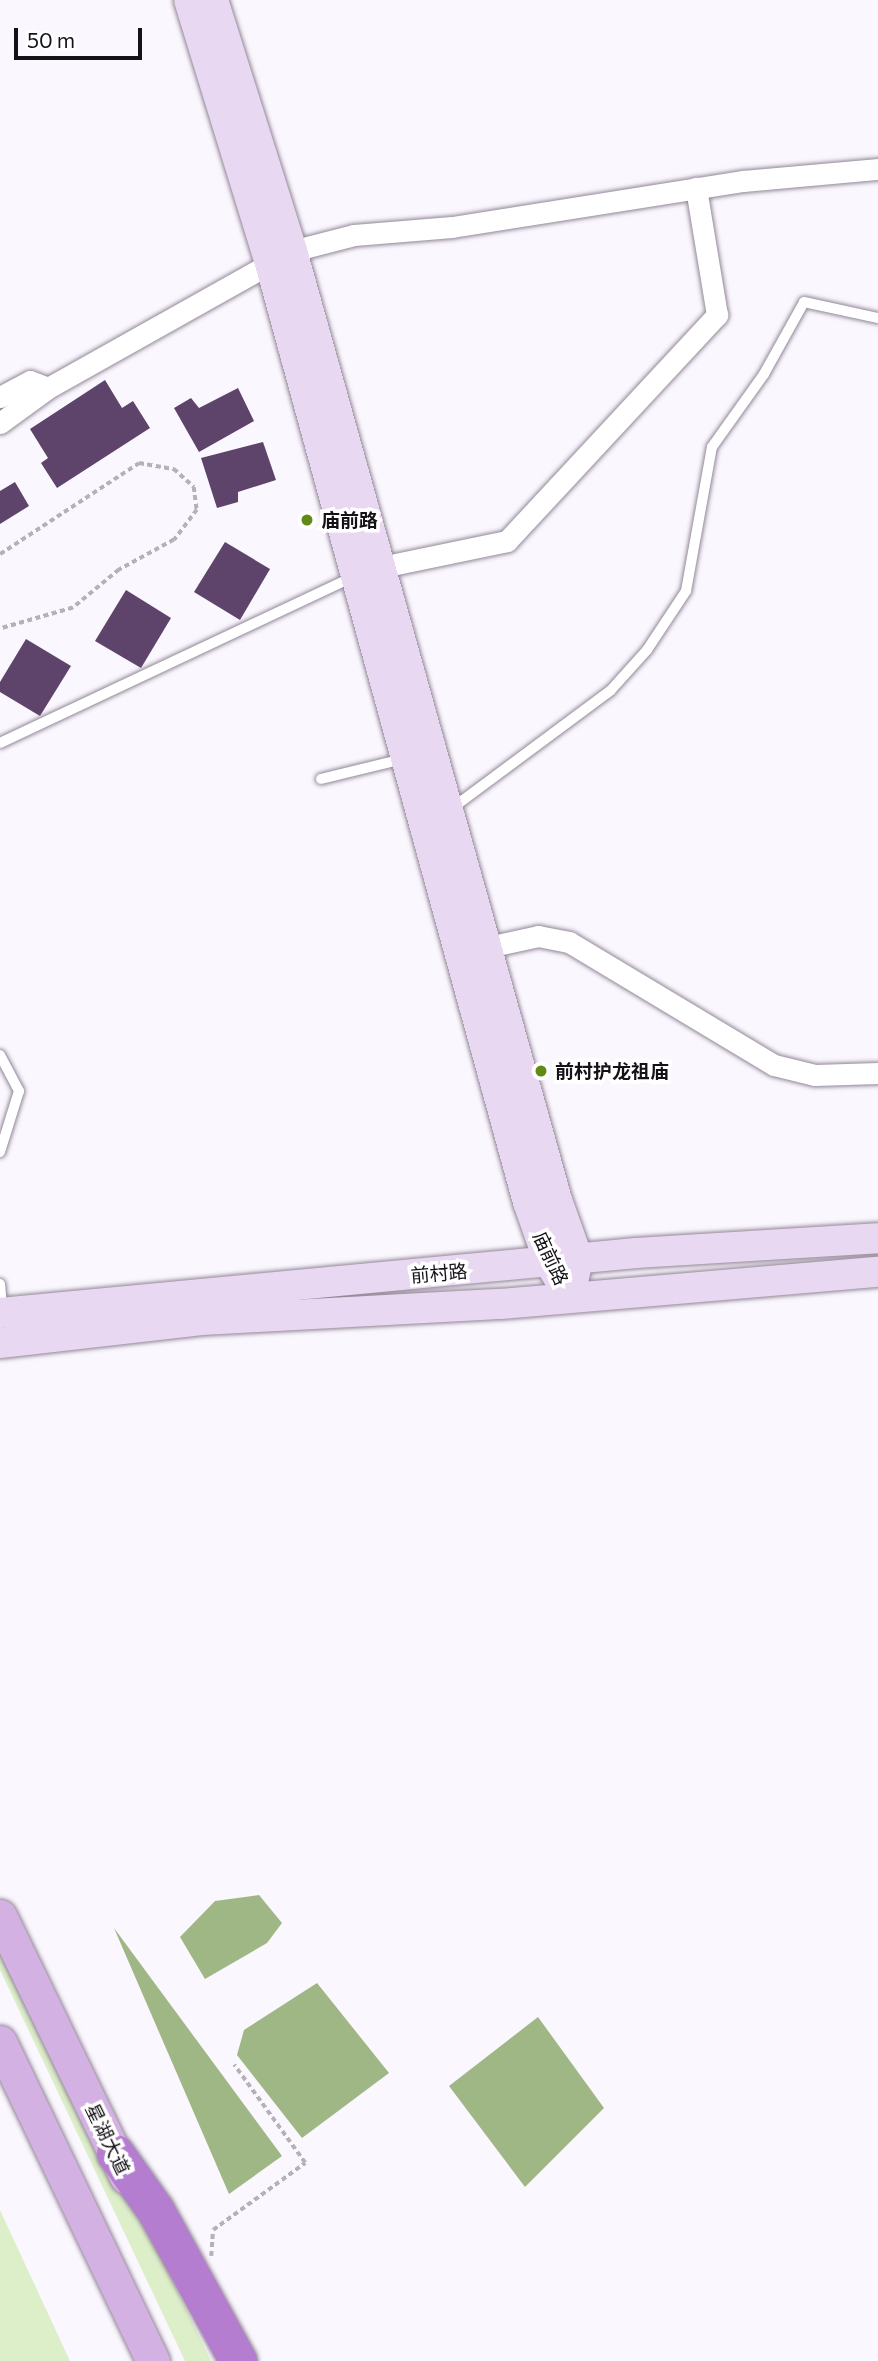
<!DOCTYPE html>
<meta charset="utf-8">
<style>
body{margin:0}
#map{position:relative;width:878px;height:2361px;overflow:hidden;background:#fbf7fe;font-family:Commissioner,"Noto Sans SC",sans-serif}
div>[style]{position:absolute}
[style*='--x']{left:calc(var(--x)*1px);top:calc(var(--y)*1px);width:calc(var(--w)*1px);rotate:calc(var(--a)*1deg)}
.green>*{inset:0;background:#ddefc9}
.water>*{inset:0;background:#9fb685}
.building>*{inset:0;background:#5e436b}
.path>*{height:3.5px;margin-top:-1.75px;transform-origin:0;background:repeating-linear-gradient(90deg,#b5b1b7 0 5px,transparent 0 8.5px)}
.roads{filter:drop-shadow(0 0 2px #928797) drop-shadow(0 0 2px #928797)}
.lane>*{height:10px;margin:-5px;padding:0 5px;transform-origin:5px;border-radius:5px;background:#fff}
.street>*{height:21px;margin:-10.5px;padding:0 10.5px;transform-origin:10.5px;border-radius:10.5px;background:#fff}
.secondary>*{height:30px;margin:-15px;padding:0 15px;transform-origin:15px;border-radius:15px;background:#e9d8f1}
.primary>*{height:33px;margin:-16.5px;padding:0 16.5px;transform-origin:16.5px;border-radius:16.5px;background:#d3b1e2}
.highway>*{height:37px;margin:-18.5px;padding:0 18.5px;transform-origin:18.5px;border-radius:18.5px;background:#b57dcf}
.dots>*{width:19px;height:19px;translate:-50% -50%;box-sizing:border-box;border:4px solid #fff;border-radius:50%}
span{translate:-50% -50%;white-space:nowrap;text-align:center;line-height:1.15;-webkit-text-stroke:7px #fff;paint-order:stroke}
.poi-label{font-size:19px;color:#151117;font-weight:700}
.left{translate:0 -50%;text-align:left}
.street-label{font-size:19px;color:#151117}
.scale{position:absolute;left:14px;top:28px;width:128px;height:32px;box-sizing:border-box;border:4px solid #151117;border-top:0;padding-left:9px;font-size:21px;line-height:24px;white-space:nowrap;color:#151117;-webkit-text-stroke:5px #fff;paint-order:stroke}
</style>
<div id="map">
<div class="green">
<div style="clip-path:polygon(0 1923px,84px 2097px,211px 2361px,185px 2361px,0 1970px)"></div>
<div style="clip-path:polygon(0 2210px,70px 2361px,0 2361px)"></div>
</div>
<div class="water">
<div style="clip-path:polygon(259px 1895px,282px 1923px,267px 1943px,205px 1979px,180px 1937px,215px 1901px)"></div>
<div style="clip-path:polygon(114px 1928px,282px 2156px,229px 2194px)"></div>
<div style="clip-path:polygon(317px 1983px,389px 2073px,302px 2138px,237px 2055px,244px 2030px)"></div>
<div style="clip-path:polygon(538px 2017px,604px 2108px,525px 2187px,449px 2086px)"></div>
</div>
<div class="building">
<div style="clip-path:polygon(105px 380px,122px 408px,133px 401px,150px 428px,57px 488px,41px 463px,48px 458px,30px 429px)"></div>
<div style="clip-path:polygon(238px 388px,254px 421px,199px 452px,174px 408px,191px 398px,199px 408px)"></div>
<div style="clip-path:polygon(263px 442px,276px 480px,238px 492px,238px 502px,217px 508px,201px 458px)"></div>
<div style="clip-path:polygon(15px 482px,29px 506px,0 524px,0 491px)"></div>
<div style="clip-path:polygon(225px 542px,270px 569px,240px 620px,194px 592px)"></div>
<div style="clip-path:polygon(126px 590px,171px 618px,141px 668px,95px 641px)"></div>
<div style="clip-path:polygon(26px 639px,71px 666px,40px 716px,0 692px,0 682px)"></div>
</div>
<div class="path">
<div style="--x:0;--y:554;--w:166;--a:-33.2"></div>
<div style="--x:139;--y:463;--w:36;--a:10"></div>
<div style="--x:174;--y:469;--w:27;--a:42"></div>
<div style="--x:194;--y:487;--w:23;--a:83"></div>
<div style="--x:197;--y:510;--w:38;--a:127"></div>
<div style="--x:174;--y:540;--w:63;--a:151.4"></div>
<div style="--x:119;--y:570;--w:60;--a:140.4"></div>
<div style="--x:73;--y:608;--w:76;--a:164"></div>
<div style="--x:211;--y:2256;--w:26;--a:-86"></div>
<div style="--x:213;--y:2230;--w:114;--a:-36.1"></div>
<div style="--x:305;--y:2163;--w:121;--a:-125.9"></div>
</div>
<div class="roads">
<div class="lane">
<div style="--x:0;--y:743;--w:392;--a:-25.2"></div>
<div style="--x:321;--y:779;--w:84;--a:-13.7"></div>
<div style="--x:451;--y:809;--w:199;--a:-36.6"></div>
<div style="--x:611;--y:690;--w:54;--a:-48"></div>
<div style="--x:647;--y:650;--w:71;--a:-56.5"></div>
<div style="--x:686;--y:591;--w:146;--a:-79.8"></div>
<div style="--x:712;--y:447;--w:90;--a:-54.5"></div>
<div style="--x:764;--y:374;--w:82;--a:-60.9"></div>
<div style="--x:804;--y:302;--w:76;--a:12.2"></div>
<div style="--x:0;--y:1055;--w:41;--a:62.2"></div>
<div style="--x:19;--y:1091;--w:64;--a:107.3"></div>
<div style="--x:0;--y:1284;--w:25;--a:85"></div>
</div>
<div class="street">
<div style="--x:0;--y:397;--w:34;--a:-28"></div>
<div style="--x:30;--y:381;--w:19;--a:21"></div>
<div style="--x:0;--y:423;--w:59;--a:-36.1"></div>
<div style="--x:48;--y:388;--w:280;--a:-29.3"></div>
<div style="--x:292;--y:251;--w:64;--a:-14.5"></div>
<div style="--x:354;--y:235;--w:98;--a:-4.7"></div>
<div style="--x:452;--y:227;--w:295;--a:-9"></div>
<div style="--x:743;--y:181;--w:136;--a:-5.1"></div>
<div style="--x:367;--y:570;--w:143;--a:-11.7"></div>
<div style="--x:507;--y:541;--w:309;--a:-47.1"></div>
<div style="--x:717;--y:315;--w:129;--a:-99.4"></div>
<div style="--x:474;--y:950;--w:66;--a:-12.3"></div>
<div style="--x:538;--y:936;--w:32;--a:11"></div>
<div style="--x:569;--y:942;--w:239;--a:31"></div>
<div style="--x:774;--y:1065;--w:42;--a:13.7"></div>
<div style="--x:815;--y:1075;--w:63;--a:-1.8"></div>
</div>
<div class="secondary">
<div style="--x:189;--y:0;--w:275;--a:72.9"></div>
<div style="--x:270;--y:263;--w:974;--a:74.64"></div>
<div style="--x:528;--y:1202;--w:64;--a:70.7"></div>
<div style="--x:549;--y:1262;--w:41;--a:59"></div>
<div style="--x:213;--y:0;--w:263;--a:72.5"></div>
<div style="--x:292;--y:251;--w:985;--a:74.4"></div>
<div style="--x:557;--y:1200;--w:63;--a:70.4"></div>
<div style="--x:578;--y:1259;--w:39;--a:102"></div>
<div style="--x:0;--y:1313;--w:639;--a:-5.39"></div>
<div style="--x:636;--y:1253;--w:242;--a:-3.5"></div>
<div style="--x:0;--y:1343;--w:203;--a:-6.5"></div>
<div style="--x:202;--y:1320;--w:299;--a:-3.1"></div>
<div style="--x:501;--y:1304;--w:378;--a:-4.9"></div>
</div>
<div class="primary">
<div style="--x:0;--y:1916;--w:290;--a:64.2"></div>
<div style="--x:0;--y:2042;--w:354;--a:64.4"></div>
</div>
<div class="highway">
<div style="--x:115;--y:2153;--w:71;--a:54.7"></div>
<div style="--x:156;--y:2211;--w:171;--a:61.3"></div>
</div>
</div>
<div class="dots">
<div style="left:307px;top:520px;background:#618a17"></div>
<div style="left:541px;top:1071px;background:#618a17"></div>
</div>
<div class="poi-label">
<span class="left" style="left:321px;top:520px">庙前路</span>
<span class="left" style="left:555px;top:1071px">前村护龙祖庙</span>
</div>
<div class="street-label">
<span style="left:551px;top:1258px;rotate:65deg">庙前路</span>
<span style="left:439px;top:1273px;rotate:-5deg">前村路</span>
<span style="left:108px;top:2139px;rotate:64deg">星湖大道</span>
</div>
<div class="scale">50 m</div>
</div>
